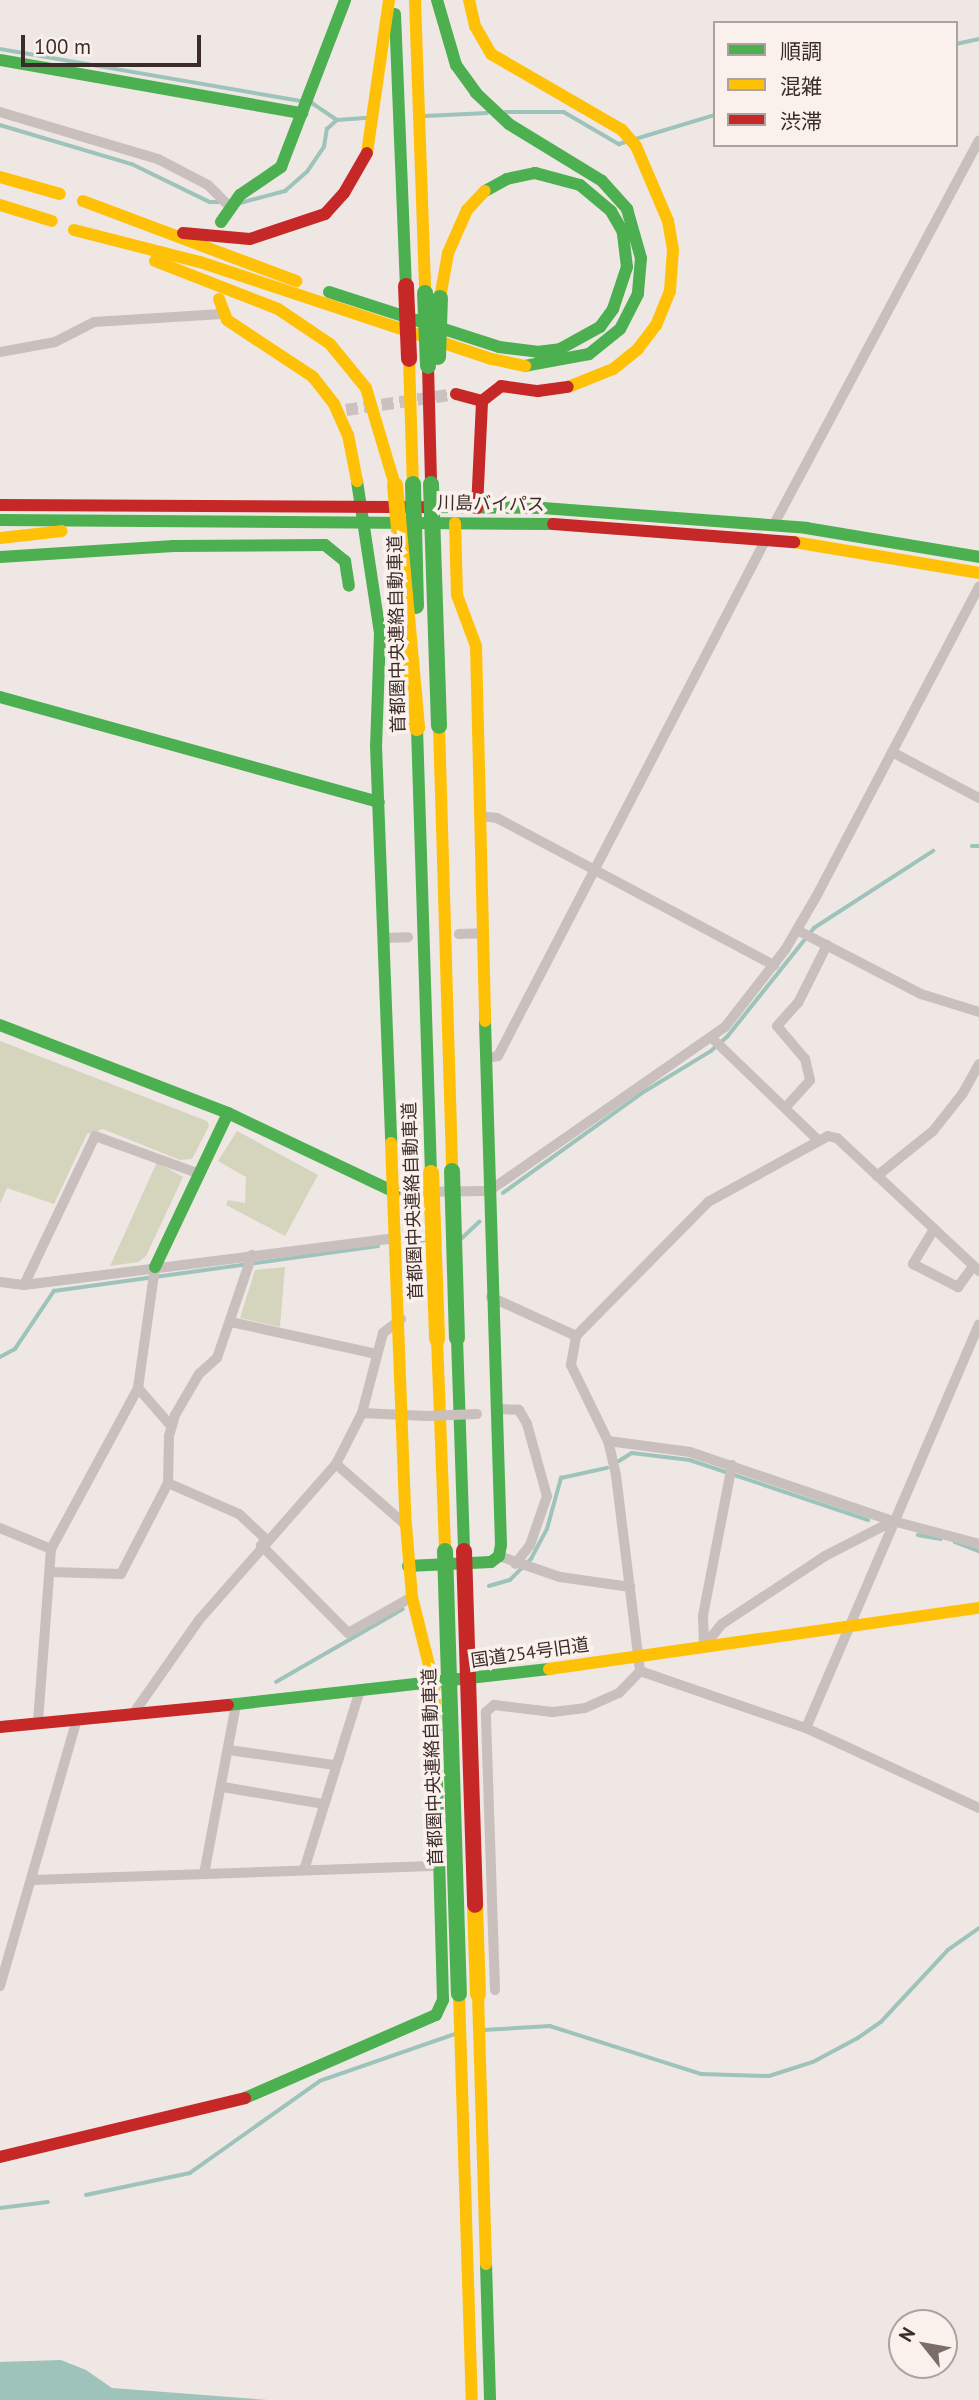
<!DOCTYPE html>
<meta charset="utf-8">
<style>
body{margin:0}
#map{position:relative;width:979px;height:2400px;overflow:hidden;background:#efe7e4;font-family:"PT Sans","Noto Sans JP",sans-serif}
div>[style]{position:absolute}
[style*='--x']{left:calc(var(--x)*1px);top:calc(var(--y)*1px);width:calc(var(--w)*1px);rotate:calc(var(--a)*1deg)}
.green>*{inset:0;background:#d5d4bd}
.water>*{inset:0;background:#9ec3bb}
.stream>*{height:3.5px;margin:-1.75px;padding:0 1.75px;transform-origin:1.75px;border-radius:1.75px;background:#9ec3bb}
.secondary-tunnel>*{height:12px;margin-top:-6px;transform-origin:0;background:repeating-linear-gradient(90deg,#cbc1bf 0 12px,transparent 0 18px)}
.street>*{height:10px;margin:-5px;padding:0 5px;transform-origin:5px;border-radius:5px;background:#c9bfbc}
.fast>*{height:12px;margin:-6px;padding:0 6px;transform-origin:6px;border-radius:6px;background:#4caf50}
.slow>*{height:12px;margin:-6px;padding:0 6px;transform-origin:6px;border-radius:6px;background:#ffc107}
.jam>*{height:12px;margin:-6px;padding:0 6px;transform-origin:6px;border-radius:6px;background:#c62828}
.street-bridge>*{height:10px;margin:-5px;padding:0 5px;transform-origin:5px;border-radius:5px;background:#c9bfbc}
.fast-bridge>*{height:16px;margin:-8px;padding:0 8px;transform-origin:8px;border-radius:8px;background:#4caf50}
.slow-bridge>*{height:16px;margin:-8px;padding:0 8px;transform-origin:8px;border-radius:8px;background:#ffc107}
.jam-bridge>*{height:16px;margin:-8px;padding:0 8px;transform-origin:8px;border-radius:8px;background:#c62828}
span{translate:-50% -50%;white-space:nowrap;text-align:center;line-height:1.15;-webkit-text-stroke:7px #fbf1ec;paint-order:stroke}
.street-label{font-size:18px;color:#3b2b29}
.legend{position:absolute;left:713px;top:21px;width:245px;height:126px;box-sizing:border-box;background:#fbf1ec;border:2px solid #aea29e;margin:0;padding:9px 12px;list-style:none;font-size:21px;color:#3b2b29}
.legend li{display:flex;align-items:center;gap:14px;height:35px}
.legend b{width:35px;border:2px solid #aea29e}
.north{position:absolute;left:888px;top:2309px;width:70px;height:70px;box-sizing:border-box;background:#fbf1ec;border:2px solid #aea29e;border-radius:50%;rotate:301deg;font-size:19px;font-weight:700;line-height:28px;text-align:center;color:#3b2b29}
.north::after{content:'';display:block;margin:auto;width:24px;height:32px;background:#7a6d6a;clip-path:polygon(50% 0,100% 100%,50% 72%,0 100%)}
.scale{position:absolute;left:21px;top:35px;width:180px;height:32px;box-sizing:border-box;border:4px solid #3b2b29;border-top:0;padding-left:9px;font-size:21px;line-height:24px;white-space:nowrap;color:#3b2b29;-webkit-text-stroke:5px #fbf1ec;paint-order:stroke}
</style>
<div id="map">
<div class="green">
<div style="clip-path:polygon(0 1041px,207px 1121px,209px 1126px,192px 1159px,180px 1160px,103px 1129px,87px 1134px,54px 1204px,7px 1188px,0 1204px)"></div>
<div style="clip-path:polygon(237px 1131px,318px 1175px,285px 1236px,226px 1205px,228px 1200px,245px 1203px,246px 1177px,218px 1161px)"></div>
<div style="clip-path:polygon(157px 1162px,183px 1177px,146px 1256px,138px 1262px,110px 1266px)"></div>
<div style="clip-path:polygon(285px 1267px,280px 1327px,240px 1318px,255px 1270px)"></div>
</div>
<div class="water">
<div style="clip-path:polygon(61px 2360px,86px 2370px,112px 2388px,268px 2400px,0 2400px,0 2362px)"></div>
</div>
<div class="stream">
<div style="--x:956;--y:44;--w:24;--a:-12"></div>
<div style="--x:0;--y:49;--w:317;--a:9.8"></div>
<div style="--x:312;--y:103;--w:30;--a:34"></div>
<div style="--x:337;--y:120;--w:31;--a:-4"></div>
<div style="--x:505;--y:112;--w:59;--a:0"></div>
<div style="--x:564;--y:112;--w:64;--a:30.2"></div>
<div style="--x:619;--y:144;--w:100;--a:-16.8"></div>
<div style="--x:425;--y:116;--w:62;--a:-2.8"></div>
<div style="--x:0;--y:125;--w:138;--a:16.5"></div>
<div style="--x:132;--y:164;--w:87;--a:26"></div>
<div style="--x:210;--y:202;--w:12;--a:0"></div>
<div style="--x:240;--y:203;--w:47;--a:-14.9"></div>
<div style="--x:285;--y:191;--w:29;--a:-41"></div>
<div style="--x:307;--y:172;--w:30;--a:-56"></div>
<div style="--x:324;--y:147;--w:18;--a:-81"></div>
<div style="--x:327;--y:129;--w:13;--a:-42"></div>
<div style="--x:972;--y:846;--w:7;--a:0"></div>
<div style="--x:503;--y:1193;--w:171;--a:-35.7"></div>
<div style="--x:642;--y:1093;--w:81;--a:-31.3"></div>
<div style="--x:711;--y:1051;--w:21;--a:-41"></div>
<div style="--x:727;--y:1037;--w:139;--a:-51.4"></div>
<div style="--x:814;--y:928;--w:142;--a:-32.9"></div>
<div style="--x:461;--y:1239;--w:25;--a:-43"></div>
<div style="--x:410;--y:1241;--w:19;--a:-3"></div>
<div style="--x:0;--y:1357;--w:17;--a:-28"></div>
<div style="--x:15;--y:1349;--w:70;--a:-56.1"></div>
<div style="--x:54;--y:1291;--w:327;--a:-7.9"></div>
<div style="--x:619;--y:1461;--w:15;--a:-32"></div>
<div style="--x:632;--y:1453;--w:58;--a:6.9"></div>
<div style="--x:690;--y:1460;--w:188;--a:18.6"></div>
<div style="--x:918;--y:1535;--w:23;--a:10"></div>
<div style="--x:955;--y:1542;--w:26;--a:21"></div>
<div style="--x:489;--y:1586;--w:22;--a:-16"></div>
<div style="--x:510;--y:1580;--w:30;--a:-45"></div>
<div style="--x:531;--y:1559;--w:34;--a:-62"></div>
<div style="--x:547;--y:1529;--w:53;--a:-74.6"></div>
<div style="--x:561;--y:1478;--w:47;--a:-12.3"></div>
<div style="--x:276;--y:1682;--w:146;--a:-29.9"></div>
<div style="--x:483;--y:2030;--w:67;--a:-3.4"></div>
<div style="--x:550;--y:2026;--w:158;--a:17.6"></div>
<div style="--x:701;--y:2074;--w:68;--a:1.7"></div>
<div style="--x:769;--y:2076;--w:46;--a:-17.7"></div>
<div style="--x:813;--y:2062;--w:51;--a:-28.1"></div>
<div style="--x:858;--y:2038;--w:28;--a:-35"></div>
<div style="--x:881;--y:2022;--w:98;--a:-47.1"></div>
<div style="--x:948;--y:1950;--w:38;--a:-35"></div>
<div style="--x:86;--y:2195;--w:106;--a:-11.9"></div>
<div style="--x:190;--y:2173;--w:159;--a:-35.3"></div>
<div style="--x:320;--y:2081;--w:143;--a:-19.2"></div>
<div style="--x:0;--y:2208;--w:48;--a:-7.1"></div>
</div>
<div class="secondary-tunnel">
<div style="--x:346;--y:410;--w:111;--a:-8.3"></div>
</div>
<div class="street">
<div style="--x:0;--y:112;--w:165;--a:16.6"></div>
<div style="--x:158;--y:159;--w:56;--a:27.5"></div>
<div style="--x:208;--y:185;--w:30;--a:45"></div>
<div style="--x:0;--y:352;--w:56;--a:-10.3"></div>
<div style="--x:55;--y:342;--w:44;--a:-27.1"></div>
<div style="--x:94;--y:322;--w:128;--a:-3.6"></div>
<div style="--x:773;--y:526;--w:437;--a:-61.9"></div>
<div style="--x:892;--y:752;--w:98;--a:27.9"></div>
<div style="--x:479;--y:816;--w:18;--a:6"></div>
<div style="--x:497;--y:818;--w:314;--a:28"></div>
<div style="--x:797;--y:930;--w:140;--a:27.3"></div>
<div style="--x:921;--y:994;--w:61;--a:17.2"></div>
<div style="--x:459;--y:934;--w:23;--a:-2"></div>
<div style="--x:385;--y:938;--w:23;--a:-2"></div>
<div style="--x:713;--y:1039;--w:144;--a:43.9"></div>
<div style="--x:486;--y:1058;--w:12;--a:-9"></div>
<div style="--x:498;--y:1056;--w:582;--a:-62.6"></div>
<div style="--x:786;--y:1107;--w:36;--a:-48"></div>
<div style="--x:810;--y:1080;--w:22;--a:-103"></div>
<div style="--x:805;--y:1059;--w:43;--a:-130.3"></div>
<div style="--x:777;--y:1026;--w:31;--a:-48"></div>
<div style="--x:798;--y:1003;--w:65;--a:-63.4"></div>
<div style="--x:877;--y:1176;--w:72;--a:-38.8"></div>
<div style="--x:933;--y:1131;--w:48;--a:-51.7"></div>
<div style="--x:963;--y:1093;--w:33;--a:-61"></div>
<div style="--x:394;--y:1192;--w:95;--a:-0.6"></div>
<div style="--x:489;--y:1191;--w:287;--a:-34.8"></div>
<div style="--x:725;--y:1027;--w:98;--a:-52.1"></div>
<div style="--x:785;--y:950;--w:61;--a:-59.7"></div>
<div style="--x:816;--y:897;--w:351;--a:-62.3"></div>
<div style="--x:934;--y:1229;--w:41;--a:121"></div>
<div style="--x:913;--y:1264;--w:51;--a:27.1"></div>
<div style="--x:958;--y:1287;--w:26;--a:-54"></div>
<div style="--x:0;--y:1282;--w:24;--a:7"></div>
<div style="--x:24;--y:1285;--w:375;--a:-7.2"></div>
<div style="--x:24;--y:1285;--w:165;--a:-64.5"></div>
<div style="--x:95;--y:1136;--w:109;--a:19.9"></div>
<div style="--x:491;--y:1297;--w:94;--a:24.6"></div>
<div style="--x:231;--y:1322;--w:149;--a:12.4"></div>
<div style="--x:138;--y:1388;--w:50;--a:49"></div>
<div style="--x:496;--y:1409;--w:23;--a:2"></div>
<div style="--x:519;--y:1410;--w:16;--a:60"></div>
<div style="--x:527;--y:1424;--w:75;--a:74.5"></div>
<div style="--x:547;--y:1496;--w:52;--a:109.1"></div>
<div style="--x:530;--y:1545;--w:24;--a:128"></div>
<div style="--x:362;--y:1413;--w:64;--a:2.7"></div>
<div style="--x:608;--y:1441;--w:83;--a:7.6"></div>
<div style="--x:690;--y:1452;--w:214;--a:18.8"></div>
<div style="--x:893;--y:1521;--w:89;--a:15"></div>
<div style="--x:336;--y:1464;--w:93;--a:41.1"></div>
<div style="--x:732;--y:1465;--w:154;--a:100.9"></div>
<div style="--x:703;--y:1616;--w:30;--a:88"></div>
<div style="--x:704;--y:1646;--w:28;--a:-51"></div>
<div style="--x:722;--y:1624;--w:123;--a:-33.4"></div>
<div style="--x:825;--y:1556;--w:76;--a:-27.2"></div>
<div style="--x:168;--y:1483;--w:77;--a:23.6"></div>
<div style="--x:239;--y:1514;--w:37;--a:43"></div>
<div style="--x:0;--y:1528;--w:55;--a:22.4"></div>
<div style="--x:261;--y:1545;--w:124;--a:45.3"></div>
<div style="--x:348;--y:1633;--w:73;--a:-29.4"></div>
<div style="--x:499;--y:1556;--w:65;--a:19"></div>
<div style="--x:560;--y:1577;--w:71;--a:8.1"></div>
<div style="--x:50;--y:1572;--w:71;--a:1.6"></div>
<div style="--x:121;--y:1574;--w:102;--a:-62.7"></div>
<div style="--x:168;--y:1483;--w:47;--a:-88.8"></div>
<div style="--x:169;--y:1436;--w:22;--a:-74"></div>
<div style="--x:175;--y:1415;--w:48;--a:-59.7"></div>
<div style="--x:199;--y:1374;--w:24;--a:-42"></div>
<div style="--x:217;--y:1358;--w:109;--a:-71.2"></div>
<div style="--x:640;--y:1671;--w:176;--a:19"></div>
<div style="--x:806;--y:1728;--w:191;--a:24.8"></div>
<div style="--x:133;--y:1714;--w:115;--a:-54.9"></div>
<div style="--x:199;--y:1620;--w:208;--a:-48.7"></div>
<div style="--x:336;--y:1464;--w:57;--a:-63"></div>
<div style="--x:362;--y:1413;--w:83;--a:-75.3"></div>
<div style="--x:383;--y:1333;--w:23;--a:-38"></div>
<div style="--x:38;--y:1722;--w:173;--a:-85.7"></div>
<div style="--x:51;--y:1549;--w:183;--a:-61.6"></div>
<div style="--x:138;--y:1388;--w:122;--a:-82"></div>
<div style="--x:806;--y:1728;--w:439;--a:-66.8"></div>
<div style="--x:229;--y:1750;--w:107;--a:8.1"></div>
<div style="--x:223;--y:1787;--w:101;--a:9.6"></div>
<div style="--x:304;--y:1870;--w:185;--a:-72.7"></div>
<div style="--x:204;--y:1874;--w:173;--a:-79.3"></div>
<div style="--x:32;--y:1880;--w:407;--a:-2"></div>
<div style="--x:0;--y:1986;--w:278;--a:-73.9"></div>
<div style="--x:495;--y:1990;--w:278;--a:-91.9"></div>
<div style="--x:486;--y:1712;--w:11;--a:-41"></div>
<div style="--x:494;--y:1705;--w:59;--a:6.8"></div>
<div style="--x:553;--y:1712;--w:32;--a:-7"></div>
<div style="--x:585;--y:1708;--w:37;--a:-24"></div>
<div style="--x:619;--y:1693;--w:30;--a:-46"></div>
<div style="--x:640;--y:1671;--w:197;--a:-97"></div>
<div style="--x:616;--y:1475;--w:35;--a:-103"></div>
<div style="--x:608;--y:1441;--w:85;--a:-116"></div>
<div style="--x:571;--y:1365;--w:29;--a:-80"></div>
<div style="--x:576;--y:1336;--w:188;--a:-45.4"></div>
<div style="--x:708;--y:1202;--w:137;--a:-28.8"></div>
<div style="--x:828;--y:1136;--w:9;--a:13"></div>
<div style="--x:837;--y:1138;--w:195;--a:43.1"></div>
</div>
<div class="fast">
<div style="--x:437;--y:0;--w:68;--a:73.7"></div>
<div style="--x:456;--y:65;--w:34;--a:54"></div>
<div style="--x:476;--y:93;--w:45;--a:43.2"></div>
<div style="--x:509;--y:124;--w:109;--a:31.5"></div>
<div style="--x:602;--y:181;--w:38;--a:48"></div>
<div style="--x:627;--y:209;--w:51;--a:74.1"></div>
<div style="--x:641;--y:258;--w:36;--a:95"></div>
<div style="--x:638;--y:294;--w:39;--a:117"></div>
<div style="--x:620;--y:329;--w:40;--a:141"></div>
<div style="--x:589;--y:354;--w:65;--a:169.4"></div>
<div style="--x:395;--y:14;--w:272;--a:87.7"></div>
<div style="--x:0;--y:60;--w:307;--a:10"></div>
<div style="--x:221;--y:222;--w:33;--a:-55"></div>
<div style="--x:240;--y:195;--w:50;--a:-34.3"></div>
<div style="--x:281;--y:167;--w:179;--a:-69"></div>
<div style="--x:329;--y:292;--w:179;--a:17.9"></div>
<div style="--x:499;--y:347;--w:38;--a:7"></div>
<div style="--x:537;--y:352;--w:23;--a:-7"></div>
<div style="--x:560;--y:349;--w:46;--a:-28.8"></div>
<div style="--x:600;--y:327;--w:22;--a:-54"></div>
<div style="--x:613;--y:309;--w:44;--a:-71.6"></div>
<div style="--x:627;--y:267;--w:35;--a:-97"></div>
<div style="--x:623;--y:232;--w:24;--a:-120"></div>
<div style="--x:611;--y:211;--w:40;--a:-140"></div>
<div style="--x:580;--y:185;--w:47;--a:-165.1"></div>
<div style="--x:535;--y:173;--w:29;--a:168"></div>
<div style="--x:507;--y:179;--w:25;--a:151"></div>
<div style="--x:357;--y:481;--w:154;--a:81.4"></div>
<div style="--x:380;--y:633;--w:113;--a:92"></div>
<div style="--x:376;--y:746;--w:397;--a:87.8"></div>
<div style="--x:437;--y:507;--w:106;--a:0.5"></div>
<div style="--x:543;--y:508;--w:264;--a:4.3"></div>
<div style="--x:806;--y:528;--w:175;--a:9.5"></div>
<div style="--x:0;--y:520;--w:553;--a:0.41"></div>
<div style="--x:0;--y:557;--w:174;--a:-3.6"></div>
<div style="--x:174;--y:546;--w:151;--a:-0.4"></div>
<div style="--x:325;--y:545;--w:26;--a:39"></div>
<div style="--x:345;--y:561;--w:25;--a:81"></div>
<div style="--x:0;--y:697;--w:393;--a:15.5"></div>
<div style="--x:417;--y:728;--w:445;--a:88.2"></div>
<div style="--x:0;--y:1025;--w:244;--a:21.1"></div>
<div style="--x:228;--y:1113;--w:184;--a:25.4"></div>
<div style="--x:155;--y:1267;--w:170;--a:-64.6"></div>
<div style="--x:457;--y:1338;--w:213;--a:88.1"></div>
<div style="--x:408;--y:1566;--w:83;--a:-2.8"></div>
<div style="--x:491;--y:1562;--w:10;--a:-37"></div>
<div style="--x:499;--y:1556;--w:11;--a:-80"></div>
<div style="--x:501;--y:1545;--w:524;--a:-91.75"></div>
<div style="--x:228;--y:1705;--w:323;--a:-6.4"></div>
<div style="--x:245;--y:2098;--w:208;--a:-23.5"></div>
<div style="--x:436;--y:2015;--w:17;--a:-65"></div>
<div style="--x:443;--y:2000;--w:293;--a:-91.6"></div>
<div style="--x:486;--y:2264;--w:136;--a:88.3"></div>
</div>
<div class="slow">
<div style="--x:415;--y:0;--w:293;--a:88"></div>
<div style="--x:469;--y:0;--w:27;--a:77"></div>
<div style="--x:475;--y:26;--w:32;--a:60"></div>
<div style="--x:491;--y:54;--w:151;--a:30.1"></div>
<div style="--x:622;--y:130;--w:21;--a:49"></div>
<div style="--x:636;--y:146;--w:82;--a:66.9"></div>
<div style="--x:668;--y:221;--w:29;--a:80"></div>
<div style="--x:673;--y:250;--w:41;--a:94.2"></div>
<div style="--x:670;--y:291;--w:37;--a:112"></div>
<div style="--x:656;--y:325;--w:30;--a:127"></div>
<div style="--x:638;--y:349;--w:32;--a:141"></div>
<div style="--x:613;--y:369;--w:48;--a:158.2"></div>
<div style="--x:367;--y:153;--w:155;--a:-81.8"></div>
<div style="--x:0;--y:177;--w:62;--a:15.8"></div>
<div style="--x:83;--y:201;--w:228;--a:20.6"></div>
<div style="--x:0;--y:205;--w:54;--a:17.1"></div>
<div style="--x:74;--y:230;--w:130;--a:14.3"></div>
<div style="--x:200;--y:262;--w:308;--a:18.4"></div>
<div style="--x:492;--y:359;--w:34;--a:12"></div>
<div style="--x:155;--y:261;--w:132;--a:21.3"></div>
<div style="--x:278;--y:309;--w:63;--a:33.9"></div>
<div style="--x:330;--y:344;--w:57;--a:50.7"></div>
<div style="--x:366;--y:388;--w:101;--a:73.4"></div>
<div style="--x:440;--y:298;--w:46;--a:-79.9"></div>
<div style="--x:448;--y:253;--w:47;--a:-66.2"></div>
<div style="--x:467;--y:210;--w:26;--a:-47"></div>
<div style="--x:219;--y:299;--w:22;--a:69"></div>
<div style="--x:227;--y:320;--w:103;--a:33.5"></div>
<div style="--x:313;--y:377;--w:34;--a:52"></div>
<div style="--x:334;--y:404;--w:34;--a:66"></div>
<div style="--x:348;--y:435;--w:47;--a:78.9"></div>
<div style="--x:409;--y:359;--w:125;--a:88.2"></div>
<div style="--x:455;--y:523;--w:72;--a:88.4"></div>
<div style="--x:457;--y:595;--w:54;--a:69.6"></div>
<div style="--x:476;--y:646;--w:375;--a:88.6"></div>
<div style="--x:0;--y:538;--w:62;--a:-6.4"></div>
<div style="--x:794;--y:542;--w:188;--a:9.5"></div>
<div style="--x:439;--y:726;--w:445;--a:88.3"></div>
<div style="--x:391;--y:1143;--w:382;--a:87.8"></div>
<div style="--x:406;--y:1525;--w:72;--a:85.2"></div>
<div style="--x:412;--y:1597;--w:91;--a:76"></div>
<div style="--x:434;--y:1685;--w:22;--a:87"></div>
<div style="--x:437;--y:1339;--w:212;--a:87.8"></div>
<div style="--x:549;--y:1669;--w:434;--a:-8.1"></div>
<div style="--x:459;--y:1994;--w:406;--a:88.2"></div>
<div style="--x:478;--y:1994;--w:270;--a:88.3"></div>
</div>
<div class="jam">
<div style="--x:183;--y:233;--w:67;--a:5.1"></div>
<div style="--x:250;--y:239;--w:79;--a:-18.4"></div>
<div style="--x:325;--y:214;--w:28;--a:-48"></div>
<div style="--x:344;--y:193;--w:46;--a:-60.1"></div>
<div style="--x:428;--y:366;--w:118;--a:88.5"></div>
<div style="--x:456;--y:394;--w:27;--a:15"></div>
<div style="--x:0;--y:505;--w:437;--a:0.3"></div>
<div style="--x:477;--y:508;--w:107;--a:-87.3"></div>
<div style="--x:482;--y:401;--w:24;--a:-38"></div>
<div style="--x:501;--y:386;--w:37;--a:8"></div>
<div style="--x:538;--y:391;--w:30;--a:-8"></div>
<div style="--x:553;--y:524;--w:242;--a:4.3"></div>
<div style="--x:0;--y:1727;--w:229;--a:-5.5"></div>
<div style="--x:0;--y:2157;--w:252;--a:-13.5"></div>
</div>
<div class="street-bridge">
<div style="--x:426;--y:1416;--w:51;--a:-2.2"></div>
</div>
<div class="fast-bridge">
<div style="--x:425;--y:293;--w:73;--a:87.6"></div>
<div style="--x:438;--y:357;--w:59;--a:-88.1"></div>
<div style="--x:413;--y:484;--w:122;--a:88.6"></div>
<div style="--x:431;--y:484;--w:242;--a:88.1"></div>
<div style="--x:452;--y:1171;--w:167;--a:88.3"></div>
<div style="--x:445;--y:1551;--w:443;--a:88.2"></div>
</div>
<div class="slow-bridge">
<div style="--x:395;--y:485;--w:244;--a:84.8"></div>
<div style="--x:431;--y:1173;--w:166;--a:87.9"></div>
<div style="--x:475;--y:1905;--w:89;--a:88.1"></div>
</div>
<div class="jam-bridge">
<div style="--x:406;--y:286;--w:73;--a:87.6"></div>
<div style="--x:464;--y:1551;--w:354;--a:88.2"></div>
</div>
<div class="street-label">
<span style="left:491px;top:504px;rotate:1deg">川島バイパス</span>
<span style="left:397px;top:634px;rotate:-91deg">首都圏中央連絡自動車道</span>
<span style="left:413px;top:1201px;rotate:-92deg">首都圏中央連絡自動車道</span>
<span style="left:530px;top:1653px;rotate:-8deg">国道254号旧道</span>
<span style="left:433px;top:1767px;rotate:-92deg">首都圏中央連絡自動車道</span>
</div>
<ul class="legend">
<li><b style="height:9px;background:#4caf50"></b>順調</li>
<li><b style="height:9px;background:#ffc107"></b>混雑</li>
<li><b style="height:9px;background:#c62828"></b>渋滞</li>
</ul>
<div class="north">N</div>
<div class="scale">100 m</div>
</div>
